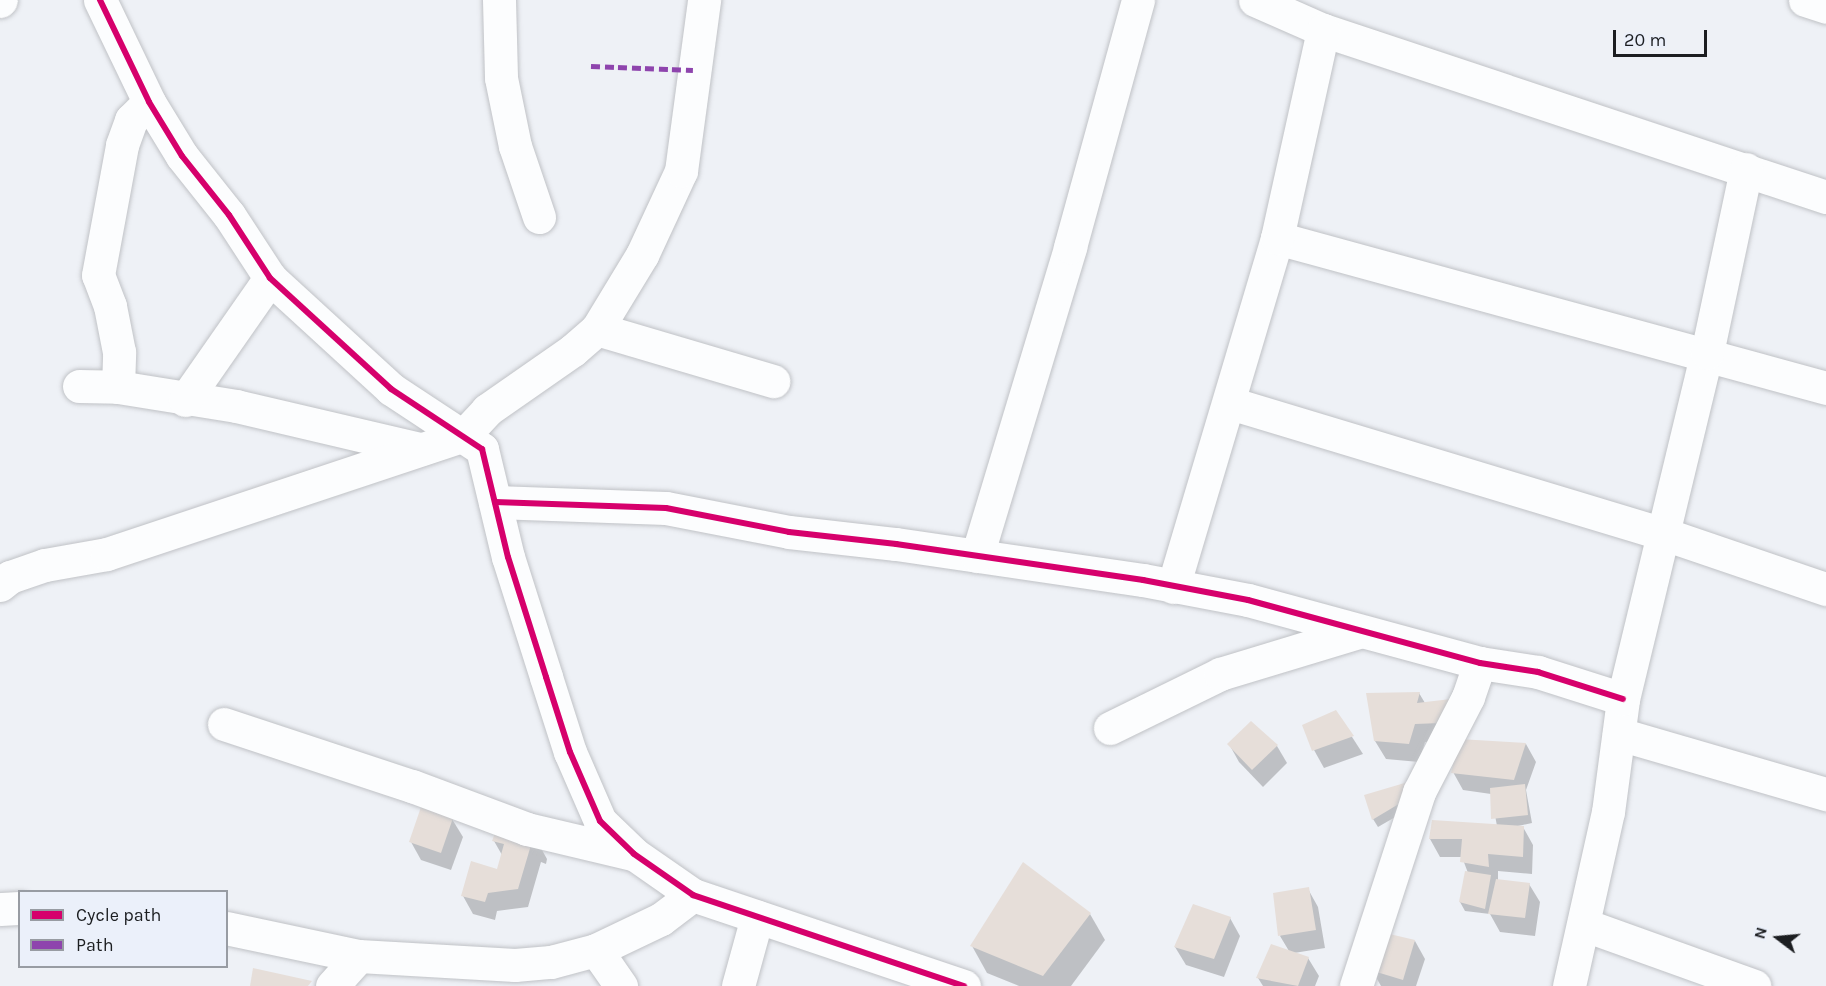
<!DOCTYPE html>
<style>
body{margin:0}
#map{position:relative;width:1826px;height:986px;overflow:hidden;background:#eef1f6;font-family:Karla,sans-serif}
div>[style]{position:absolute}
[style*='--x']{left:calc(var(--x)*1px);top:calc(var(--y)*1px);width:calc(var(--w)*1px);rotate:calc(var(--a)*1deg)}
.shadow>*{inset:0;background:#0003}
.building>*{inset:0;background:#e6ded9}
.roads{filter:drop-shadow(0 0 2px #c0c2c6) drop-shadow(0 0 2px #c0c2c6)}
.street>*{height:33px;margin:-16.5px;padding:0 16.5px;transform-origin:16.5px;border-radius:16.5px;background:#fcfdfe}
.quiet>*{height:4.5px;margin-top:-2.25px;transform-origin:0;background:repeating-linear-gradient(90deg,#8e44ad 0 9px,transparent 0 13.5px)}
.cycleway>*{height:6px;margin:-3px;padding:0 3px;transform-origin:3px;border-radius:3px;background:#d6006c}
span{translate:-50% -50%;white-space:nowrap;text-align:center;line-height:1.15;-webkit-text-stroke:5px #ebf0fa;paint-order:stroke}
.legend{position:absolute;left:18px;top:890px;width:210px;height:78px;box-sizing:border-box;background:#ebf0fa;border:2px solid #989ca3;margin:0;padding:8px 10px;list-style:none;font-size:18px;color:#1c1e21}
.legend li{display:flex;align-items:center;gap:12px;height:30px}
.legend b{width:30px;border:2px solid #989ca3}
.north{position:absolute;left:1748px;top:908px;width:60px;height:60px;-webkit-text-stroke:4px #ebf0fa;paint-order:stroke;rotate:286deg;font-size:16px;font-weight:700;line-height:24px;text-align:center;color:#1c1e21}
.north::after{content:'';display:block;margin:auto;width:21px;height:27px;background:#1c1e21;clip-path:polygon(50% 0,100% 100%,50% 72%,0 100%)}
.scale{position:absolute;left:1613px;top:30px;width:94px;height:27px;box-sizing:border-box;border:3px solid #1c1e21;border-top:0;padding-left:8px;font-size:18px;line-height:21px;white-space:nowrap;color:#1c1e21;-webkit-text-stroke:4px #ebf0fa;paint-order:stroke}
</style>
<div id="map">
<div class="shadow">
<div style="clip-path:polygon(1419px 693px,1425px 703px,1467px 699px,1477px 716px,1451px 740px,1425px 742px,1419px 762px,1386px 759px,1375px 741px)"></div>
<div style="clip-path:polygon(1336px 712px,1363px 754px,1324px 768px,1314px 750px)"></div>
<div style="clip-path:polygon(1229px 744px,1277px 746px,1287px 763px,1263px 787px,1239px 762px)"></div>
<div style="clip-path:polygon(1526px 744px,1536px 762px,1526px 790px,1532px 823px,1513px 827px,1523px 827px,1533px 845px,1532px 874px,1498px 871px,1498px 881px,1529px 884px,1540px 902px,1535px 936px,1500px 932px,1490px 914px,1465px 911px,1460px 902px,1468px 873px,1462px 857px,1440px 857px,1430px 839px,1497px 826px,1491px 794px,1463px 790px,1453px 772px)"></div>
<div style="clip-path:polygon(1408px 784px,1423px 801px,1378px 827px,1373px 819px)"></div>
<div style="clip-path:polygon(452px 819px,463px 837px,451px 870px,421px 860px,411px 842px)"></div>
<div style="clip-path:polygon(494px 841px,537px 841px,547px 859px,546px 864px,541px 862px,528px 907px,497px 911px,495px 920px,473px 914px,463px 896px,498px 870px,502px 855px)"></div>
<div style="clip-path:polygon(1308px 889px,1318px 907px,1325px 948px,1294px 953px,1308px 958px,1319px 976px,1315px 986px,1263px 986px,1258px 978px,1289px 951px,1280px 936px)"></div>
<div style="clip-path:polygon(1090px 914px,1105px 940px,1071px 986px,1019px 986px,987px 973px,972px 946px)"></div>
<div style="clip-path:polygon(1230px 918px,1240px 936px,1224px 977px,1186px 965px,1175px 947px)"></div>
<div style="clip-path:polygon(1415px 941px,1425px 959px,1416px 986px,1381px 986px,1372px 970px)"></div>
</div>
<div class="building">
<div style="clip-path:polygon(1420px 692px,1417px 703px,1468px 697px,1441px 723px,1415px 724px,1409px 744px,1374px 741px,1366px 693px)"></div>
<div style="clip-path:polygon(1336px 710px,1354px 736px,1312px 751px,1302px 725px)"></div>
<div style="clip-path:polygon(1251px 721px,1278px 745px,1252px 770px,1227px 744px)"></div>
<div style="clip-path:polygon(1459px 739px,1526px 743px,1514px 780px,1451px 773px)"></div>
<div style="clip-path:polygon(1408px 782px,1419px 792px,1372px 820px,1364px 795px)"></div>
<div style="clip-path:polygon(1525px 784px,1528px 815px,1491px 819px,1490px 788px)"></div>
<div style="clip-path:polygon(421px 807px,453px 818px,441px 853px,409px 842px)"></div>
<div style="clip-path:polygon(1432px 820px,1524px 826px,1523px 857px,1488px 854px,1489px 867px,1460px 862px,1462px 839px,1429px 839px)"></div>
<div style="clip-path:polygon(497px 828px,531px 845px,518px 889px,488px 893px,485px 902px,461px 896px,471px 861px,497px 869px,504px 844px,492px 841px)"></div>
<div style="clip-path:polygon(1023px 862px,1091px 913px,1043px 976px,970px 946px)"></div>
<div style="clip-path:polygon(1465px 871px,1491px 875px,1485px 909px,1459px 902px)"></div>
<div style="clip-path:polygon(1496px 879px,1530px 883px,1525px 918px,1488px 914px)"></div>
<div style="clip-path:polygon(1309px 887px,1316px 930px,1278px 936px,1273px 893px)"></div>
<div style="clip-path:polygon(1193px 904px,1231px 917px,1214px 959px,1174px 947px)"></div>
<div style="clip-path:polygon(1381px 932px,1415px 940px,1403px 980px,1370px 970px)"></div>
<div style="clip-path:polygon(1271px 944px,1309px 957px,1298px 986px,1256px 978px)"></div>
<div style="clip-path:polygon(253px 968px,312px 981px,308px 986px,250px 986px)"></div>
</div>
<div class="roads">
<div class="street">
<div style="--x:100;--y:0;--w:113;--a:64.3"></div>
<div style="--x:149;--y:102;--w:63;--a:58.6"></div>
<div style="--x:182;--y:156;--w:75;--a:51.5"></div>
<div style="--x:229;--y:215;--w:75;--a:56.9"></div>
<div style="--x:270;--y:278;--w:164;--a:42.5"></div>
<div style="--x:391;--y:389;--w:109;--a:33.4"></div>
<div style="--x:482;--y:449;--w:111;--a:76.5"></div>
<div style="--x:508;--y:557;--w:126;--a:72.4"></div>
<div style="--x:546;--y:677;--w:79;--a:72.3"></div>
<div style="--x:570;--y:752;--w:75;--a:66.5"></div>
<div style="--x:600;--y:821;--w:47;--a:44.1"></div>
<div style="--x:634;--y:854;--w:72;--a:34.8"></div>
<div style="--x:693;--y:895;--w:286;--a:18.6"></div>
<div style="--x:499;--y:0;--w:78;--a:88.5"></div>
<div style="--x:501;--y:78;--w:69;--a:78.4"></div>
<div style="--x:515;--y:146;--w:75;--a:71.3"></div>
<div style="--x:1255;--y:0;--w:74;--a:23.8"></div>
<div style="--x:1323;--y:30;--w:530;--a:18.37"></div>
<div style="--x:1805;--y:0;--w:22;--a:18"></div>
<div style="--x:0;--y:1;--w:1;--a:-45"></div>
<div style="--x:1277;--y:238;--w:569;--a:15.28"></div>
<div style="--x:597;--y:329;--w:184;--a:16.5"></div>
<div style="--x:79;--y:386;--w:39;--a:1"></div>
<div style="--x:118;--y:387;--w:120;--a:9.1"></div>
<div style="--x:236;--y:406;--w:189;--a:13.2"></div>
<div style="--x:118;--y:387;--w:35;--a:-88"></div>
<div style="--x:119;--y:352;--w:47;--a:-101.1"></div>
<div style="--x:110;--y:306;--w:33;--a:-111"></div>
<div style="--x:98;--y:275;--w:132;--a:-79.5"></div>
<div style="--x:122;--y:145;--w:27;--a:-70"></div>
<div style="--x:131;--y:120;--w:25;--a:-45"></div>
<div style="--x:185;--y:400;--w:149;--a:-55.1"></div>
<div style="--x:1230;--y:403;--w:453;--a:16.8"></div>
<div style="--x:1664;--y:534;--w:171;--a:18.8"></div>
<div style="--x:495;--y:502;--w:171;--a:2"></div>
<div style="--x:666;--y:508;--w:125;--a:11"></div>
<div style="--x:789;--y:532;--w:108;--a:6.4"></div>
<div style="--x:896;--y:544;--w:250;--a:8.3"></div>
<div style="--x:1143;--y:580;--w:107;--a:10.8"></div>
<div style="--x:1248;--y:600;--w:240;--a:15.2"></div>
<div style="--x:1480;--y:663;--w:59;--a:8.8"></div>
<div style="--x:1538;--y:672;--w:89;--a:17.6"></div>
<div style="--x:977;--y:556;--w:323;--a:-73.2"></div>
<div style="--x:1070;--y:247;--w:256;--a:-74.6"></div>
<div style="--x:0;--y:585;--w:13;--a:-39"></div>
<div style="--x:10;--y:577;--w:37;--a:-19"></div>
<div style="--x:45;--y:565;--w:63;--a:-10.1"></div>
<div style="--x:107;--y:554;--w:376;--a:-18.4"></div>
<div style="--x:464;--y:435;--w:34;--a:-47"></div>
<div style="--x:487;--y:410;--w:105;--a:-34.9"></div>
<div style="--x:573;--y:350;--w:32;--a:-41"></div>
<div style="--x:597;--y:329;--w:87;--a:-58.7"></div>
<div style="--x:642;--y:255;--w:93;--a:-65.1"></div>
<div style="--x:681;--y:171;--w:173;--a:-82.3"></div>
<div style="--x:1173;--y:587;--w:364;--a:-73.4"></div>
<div style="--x:1277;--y:238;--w:213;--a:-77.5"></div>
<div style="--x:224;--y:724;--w:198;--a:18.3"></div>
<div style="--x:412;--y:786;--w:123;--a:20.5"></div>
<div style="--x:527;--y:829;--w:109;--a:13.3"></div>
<div style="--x:1110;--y:728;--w:123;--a:-26.1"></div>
<div style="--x:1220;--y:674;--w:144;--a:-16.9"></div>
<div style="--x:1619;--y:734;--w:216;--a:16.2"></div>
<div style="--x:0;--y:909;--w:20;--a:-3"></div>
<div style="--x:1585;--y:925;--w:180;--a:19.8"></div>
<div style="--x:226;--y:928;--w:136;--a:11.9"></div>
<div style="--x:359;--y:956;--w:156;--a:3.3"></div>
<div style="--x:515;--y:965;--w:36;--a:-5"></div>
<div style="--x:551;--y:962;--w:47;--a:-14.9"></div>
<div style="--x:596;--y:950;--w:72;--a:-25.5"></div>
<div style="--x:661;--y:919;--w:40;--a:-37"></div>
<div style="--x:596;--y:950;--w:44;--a:55.2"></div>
<div style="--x:332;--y:986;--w:40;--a:-48"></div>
<div style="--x:738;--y:986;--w:72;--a:-74.6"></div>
<div style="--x:1356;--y:986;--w:204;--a:-72"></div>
<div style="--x:1419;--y:792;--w:107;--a:-62.7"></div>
<div style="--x:1468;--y:697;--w:36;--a:-71"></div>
<div style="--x:1569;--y:986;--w:178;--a:-77.4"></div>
<div style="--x:1608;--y:812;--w:114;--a:-82.4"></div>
<div style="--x:1623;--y:699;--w:356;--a:-76.4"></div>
<div style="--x:1707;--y:353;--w:188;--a:-78"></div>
</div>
</div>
<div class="quiet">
<div style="--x:591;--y:66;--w:102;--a:2.2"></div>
</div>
<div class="cycleway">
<div style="--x:100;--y:0;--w:113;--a:64.3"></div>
<div style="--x:149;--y:102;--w:63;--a:58.6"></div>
<div style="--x:182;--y:156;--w:75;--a:51.5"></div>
<div style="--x:229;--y:215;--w:75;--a:56.9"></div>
<div style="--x:270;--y:278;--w:164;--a:42.5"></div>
<div style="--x:391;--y:389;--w:109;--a:33.4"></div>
<div style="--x:482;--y:449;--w:111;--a:76.5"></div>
<div style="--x:508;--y:557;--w:126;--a:72.4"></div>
<div style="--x:546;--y:677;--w:79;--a:72.3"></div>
<div style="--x:570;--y:752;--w:75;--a:66.5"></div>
<div style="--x:600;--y:821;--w:47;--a:44.1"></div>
<div style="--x:634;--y:854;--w:72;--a:34.8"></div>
<div style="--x:693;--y:895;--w:286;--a:18.6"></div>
<div style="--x:495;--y:502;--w:171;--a:2"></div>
<div style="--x:666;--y:508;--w:125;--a:11"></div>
<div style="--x:789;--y:532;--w:108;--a:6.4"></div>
<div style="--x:896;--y:544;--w:250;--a:8.3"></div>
<div style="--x:1143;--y:580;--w:107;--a:10.8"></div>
<div style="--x:1248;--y:600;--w:240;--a:15.2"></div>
<div style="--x:1480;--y:663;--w:59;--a:8.8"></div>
<div style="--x:1538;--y:672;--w:89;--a:17.6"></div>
</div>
<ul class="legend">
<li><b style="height:8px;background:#d6006c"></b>Cycle path</li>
<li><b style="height:8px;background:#8e44ad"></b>Path</li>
</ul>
<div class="north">N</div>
<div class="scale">20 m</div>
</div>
